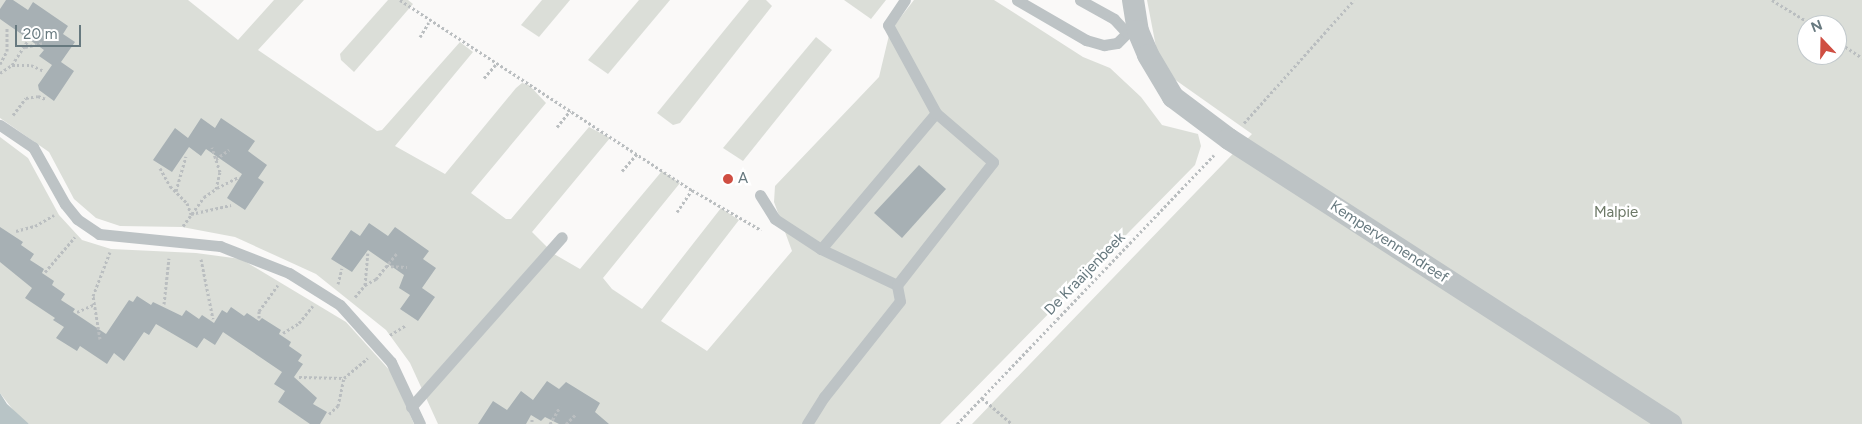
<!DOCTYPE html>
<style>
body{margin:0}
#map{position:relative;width:1862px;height:424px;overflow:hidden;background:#faf9f8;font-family:Figtree,sans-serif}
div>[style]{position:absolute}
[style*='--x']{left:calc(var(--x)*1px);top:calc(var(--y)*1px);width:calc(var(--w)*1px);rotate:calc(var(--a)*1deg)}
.green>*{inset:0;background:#dbded8}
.water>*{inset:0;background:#b8c4c6}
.building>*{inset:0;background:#a7b0b4}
.path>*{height:3px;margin-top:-1.5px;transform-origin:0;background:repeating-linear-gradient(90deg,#babec0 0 2.5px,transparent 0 5px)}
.service>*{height:11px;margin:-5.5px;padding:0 5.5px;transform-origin:5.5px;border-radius:5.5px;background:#bdc3c5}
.minor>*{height:22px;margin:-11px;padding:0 11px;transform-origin:11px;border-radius:11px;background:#bdc3c5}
.dots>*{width:14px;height:14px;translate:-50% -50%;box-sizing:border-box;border:2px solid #fff;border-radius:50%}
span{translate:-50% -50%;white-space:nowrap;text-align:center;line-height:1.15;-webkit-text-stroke:5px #fff;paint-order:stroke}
.poi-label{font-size:15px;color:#67797f}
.left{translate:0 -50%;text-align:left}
.park-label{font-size:15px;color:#6c7866}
.street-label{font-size:15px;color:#67797f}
.north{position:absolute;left:1797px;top:15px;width:50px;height:50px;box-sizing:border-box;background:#fff;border:1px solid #c2c9cc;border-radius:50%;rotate:339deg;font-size:14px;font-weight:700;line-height:20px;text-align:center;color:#67797f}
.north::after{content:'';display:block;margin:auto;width:18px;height:22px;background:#cf4e42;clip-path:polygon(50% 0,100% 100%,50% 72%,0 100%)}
.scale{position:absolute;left:15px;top:25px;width:66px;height:22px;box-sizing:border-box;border:2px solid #67797f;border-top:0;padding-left:6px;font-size:15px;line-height:18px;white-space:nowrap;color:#67797f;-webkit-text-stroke:4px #fff;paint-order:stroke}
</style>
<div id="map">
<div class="green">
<div style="clip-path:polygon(0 0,188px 0,238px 40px,274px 0,304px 0,258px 50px,377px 131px,382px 130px,460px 42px,473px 52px,395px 146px,445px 174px,516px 88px,522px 83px,529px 85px,546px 103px,471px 193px,506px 219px,511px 219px,589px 127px,610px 138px,532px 232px,554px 254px,580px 269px,662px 171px,680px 183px,603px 278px,612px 289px,642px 309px,721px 208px,739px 220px,661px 321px,707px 351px,792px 251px,774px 202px,775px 186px,879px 77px,890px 31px,914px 0,994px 0,1083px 57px,1110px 68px,1141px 97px,1162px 125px,1198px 134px,1201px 146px,1195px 165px,940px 424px,438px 424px,410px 363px,386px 330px,316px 274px,235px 237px,182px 227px,120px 226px,96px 218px,74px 199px,49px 152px,0 118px)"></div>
<div style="clip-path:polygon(388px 0,408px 0,413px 4px,354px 72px,341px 60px,340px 54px)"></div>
<div style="clip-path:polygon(542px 0,570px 0,539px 37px,521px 25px)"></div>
<div style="clip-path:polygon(639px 0,670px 0,608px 74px,588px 60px)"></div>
<div style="clip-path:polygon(749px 0,766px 0,772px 6px,680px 123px,673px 125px,657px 113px)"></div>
<div style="clip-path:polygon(844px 0,886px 0,871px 19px)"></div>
<div style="clip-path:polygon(evenodd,1147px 0,1862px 0,1862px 424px,972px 424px,1252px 134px,1167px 74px,1156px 47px,1147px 0,1807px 25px,1837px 25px,1837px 55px,1807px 55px,1807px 25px)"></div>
<div style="clip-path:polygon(816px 37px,832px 50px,743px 161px,723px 148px)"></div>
<div style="clip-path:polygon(0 137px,28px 158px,59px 215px,82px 240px,111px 249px,196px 253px,241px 259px,346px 322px,392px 373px,414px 424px,29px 424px,20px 419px,0 393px)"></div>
</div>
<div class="water">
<div style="clip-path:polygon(0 393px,7px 404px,29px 424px,0 424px)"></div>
</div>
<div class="building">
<div style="clip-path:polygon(6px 0,13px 0,28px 10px,33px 2px,68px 26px,63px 34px,75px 42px,61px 62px,74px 71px,54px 101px,39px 90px,38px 85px,52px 65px,39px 56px,44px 50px,0 19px,0 9px)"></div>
<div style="clip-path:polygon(201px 118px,215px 128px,221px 118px,255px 141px,248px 151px,267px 165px,258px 178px,264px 182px,245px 210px,227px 198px,242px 174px,206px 149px,201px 156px,189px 147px,172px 172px,153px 160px,175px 128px,188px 138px)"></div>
<div style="clip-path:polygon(919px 165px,946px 189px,902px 238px,874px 213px)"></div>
<div style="clip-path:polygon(369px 223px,388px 236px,395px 227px,429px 251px,423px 259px,436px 268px,422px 288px,435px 297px,418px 321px,400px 309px,410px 295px,399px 288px,404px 275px,368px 250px,352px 272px,331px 259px,351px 230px,360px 236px)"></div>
<div style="clip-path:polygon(0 227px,23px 242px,21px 245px,34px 254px,30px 260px,44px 269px,42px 273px,54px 281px,52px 285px,65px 294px,61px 300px,75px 309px,73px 312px,106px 334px,129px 300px,133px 302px,137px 296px,151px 305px,153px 302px,182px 316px,186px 310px,199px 319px,202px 315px,214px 323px,222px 310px,227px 313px,231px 307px,244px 316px,247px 313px,259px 321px,262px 318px,281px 330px,279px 334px,291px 342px,289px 346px,302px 355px,298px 361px,303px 364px,294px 377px,317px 398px,313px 404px,327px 412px,320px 424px,310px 424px,278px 402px,285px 391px,274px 384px,282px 372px,223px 332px,215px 345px,204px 338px,197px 348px,156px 324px,149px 335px,144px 332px,124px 361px,114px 353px,107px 364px,80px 346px,77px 351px,56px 338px,64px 327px,53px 320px,55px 318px,25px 298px,32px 288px,0 262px)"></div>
<div style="clip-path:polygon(547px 381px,559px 389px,566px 382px,600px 403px,595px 412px,609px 424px,559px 424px,545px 417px,541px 421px,531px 415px,526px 424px,478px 424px,493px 401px,507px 410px,521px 391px,533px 400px)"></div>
</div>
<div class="path">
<div style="--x:400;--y:0;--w:348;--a:33.1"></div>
<div style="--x:692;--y:190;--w:80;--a:30.1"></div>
<div style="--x:1772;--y:0;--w:48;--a:31.4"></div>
<div style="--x:420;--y:37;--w:17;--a:-59"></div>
<div style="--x:1837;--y:41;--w:30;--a:34"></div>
<div style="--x:25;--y:47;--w:19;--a:-12"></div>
<div style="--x:0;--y:64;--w:15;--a:-62"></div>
<div style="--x:7;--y:51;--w:23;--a:-90"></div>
<div style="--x:12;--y:65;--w:19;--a:0"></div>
<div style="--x:31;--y:65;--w:14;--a:25"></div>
<div style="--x:0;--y:73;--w:14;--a:-34"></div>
<div style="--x:12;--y:65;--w:44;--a:-57"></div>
<div style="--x:484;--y:78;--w:18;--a:-49"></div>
<div style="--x:13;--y:115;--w:21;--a:-53"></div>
<div style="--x:26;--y:98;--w:12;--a:-9"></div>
<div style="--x:38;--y:96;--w:9;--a:21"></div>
<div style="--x:1244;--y:123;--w:165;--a:-48.2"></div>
<div style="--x:557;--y:127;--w:21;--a:-51"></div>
<div style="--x:216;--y:159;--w:16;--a:-35"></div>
<div style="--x:160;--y:168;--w:21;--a:61"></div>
<div style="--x:170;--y:186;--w:24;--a:45"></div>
<div style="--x:187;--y:203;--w:12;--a:70"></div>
<div style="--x:191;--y:214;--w:41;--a:-12.7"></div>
<div style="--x:622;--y:171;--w:23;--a:-49"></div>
<div style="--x:217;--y:188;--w:25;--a:-27"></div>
<div style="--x:176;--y:191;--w:36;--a:-74"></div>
<div style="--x:677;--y:212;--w:27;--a:-56"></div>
<div style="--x:183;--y:226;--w:36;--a:-54"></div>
<div style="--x:204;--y:197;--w:14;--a:-34"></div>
<div style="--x:216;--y:189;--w:17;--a:-77"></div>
<div style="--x:220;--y:172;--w:26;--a:-108"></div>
<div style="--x:16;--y:231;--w:20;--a:-15"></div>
<div style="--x:35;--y:226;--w:22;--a:-30"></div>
<div style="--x:201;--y:259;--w:61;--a:78.7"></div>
<div style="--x:386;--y:266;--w:21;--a:3"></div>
<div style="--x:45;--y:272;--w:46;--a:-49.4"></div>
<div style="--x:338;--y:284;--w:16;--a:-76"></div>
<div style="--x:365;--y:285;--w:32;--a:-85"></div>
<div style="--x:355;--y:297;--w:16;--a:-50"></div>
<div style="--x:365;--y:285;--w:13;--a:-29"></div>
<div style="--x:376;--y:279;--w:33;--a:-51"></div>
<div style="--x:164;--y:304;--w:46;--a:-83.8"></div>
<div style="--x:77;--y:312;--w:20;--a:-24"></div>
<div style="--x:259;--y:318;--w:7;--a:-90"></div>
<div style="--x:259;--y:311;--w:32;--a:-54"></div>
<div style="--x:283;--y:333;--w:19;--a:-32"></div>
<div style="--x:299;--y:323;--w:22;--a:-51"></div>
<div style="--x:390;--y:335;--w:19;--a:-32"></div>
<div style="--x:100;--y:339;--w:44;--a:-99.2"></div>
<div style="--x:93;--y:296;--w:47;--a:-68.9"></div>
<div style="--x:299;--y:377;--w:45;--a:1.3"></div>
<div style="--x:344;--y:378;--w:31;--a:-40"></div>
<div style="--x:982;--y:398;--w:40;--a:41"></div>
<div style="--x:329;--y:414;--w:12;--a:-42"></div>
<div style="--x:338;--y:406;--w:29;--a:-78"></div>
<div style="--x:532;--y:419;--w:5;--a:90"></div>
<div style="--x:550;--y:424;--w:20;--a:-60"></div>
<div style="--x:566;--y:424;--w:14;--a:-45"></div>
<div style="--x:957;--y:424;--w:372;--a:-46.3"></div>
</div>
<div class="service">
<div style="--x:1017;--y:0;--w:80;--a:30.1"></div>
<div style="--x:1086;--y:40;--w:19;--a:16"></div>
<div style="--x:1104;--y:45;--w:13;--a:-9"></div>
<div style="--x:1117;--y:43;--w:14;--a:-45"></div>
<div style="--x:1127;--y:33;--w:11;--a:-10"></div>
<div style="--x:1080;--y:0;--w:39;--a:29"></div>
<div style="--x:1114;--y:19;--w:19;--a:47"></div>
<div style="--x:0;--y:125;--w:40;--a:34"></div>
<div style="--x:33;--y:147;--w:65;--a:60.7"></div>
<div style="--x:65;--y:204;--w:19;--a:51"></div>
<div style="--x:77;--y:219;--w:27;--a:34"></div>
<div style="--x:99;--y:234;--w:122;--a:5.7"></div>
<div style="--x:220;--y:246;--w:74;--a:21.4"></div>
<div style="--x:289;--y:273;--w:60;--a:32.1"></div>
<div style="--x:340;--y:305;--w:76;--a:48.2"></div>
<div style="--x:391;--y:362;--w:68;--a:64.9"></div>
<div style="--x:760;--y:195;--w:28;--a:58"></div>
<div style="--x:775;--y:219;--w:55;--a:33.1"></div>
<div style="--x:897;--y:285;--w:84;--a:-154.7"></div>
<div style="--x:821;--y:249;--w:178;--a:-49.8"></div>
<div style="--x:411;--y:407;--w:227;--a:-48.4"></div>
<div style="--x:807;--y:424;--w:32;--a:-58"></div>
<div style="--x:824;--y:397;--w:122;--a:-51.6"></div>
<div style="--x:900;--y:301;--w:16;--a:-101"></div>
<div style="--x:897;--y:285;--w:156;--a:-52"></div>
<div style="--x:993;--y:162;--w:75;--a:-139.3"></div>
<div style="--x:936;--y:113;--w:100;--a:-118.6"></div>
<div style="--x:888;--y:25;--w:30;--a:-56"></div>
</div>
<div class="minor">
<div style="--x:1133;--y:0;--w:31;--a:81"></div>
<div style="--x:1138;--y:31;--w:26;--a:67"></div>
<div style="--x:1148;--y:55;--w:49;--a:59.2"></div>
<div style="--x:1173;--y:97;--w:70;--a:36.9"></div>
<div style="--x:1229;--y:139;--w:526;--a:32.81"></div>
</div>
<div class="dots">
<div style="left:728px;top:179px;background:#cf4e42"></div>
</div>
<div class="poi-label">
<span class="left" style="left:738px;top:179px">A</span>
</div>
<div class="park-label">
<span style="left:1616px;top:213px">Malpie</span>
</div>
<div class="street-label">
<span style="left:1389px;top:242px;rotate:33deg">Kempervennendreef</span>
<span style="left:1085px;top:274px;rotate:-46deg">De Kraaijenbeek</span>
</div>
<div class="north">N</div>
<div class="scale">20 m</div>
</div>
